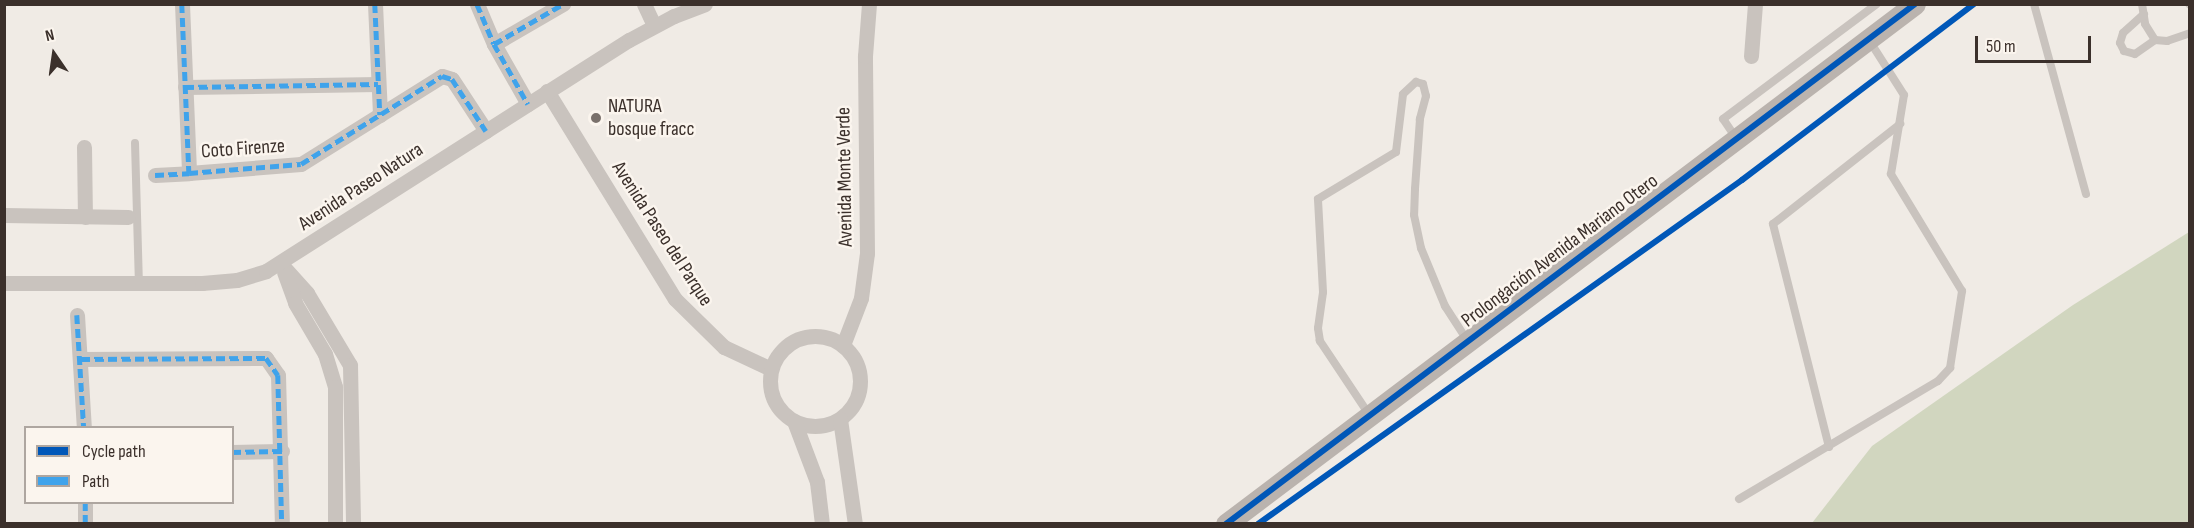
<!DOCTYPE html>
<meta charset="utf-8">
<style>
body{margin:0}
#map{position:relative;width:2194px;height:528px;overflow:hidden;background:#f0ebe5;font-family:"Sofia Sans Condensed",sans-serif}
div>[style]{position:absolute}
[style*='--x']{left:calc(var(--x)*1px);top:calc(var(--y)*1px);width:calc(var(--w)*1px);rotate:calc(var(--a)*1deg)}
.green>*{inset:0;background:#d1d6bf}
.lane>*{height:8px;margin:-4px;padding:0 4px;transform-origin:4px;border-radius:4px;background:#c9c3be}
.street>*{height:15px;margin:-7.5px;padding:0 7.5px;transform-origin:7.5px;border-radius:7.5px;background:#c9c3be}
.street>.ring{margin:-7.5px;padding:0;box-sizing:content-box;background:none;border:15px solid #c9c3be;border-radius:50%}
.secondary>*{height:21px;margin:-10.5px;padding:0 10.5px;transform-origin:10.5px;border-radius:10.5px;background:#bab3ae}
.quiet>*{height:4.5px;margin-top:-2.25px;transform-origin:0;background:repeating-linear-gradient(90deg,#3fa3eb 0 9px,transparent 0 13.5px)}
.cycleway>*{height:6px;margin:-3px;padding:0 3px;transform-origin:3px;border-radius:3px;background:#0057b8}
.dots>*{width:16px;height:16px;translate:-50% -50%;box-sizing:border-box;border:3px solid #fbf5ee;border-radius:50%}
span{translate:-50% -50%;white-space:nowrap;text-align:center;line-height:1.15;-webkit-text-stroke:5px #fbf5ee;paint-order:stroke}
.poi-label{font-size:20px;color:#3b302b}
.left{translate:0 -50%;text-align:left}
.street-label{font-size:20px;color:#3b302b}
.frame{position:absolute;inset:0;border:6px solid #3b302b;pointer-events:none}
.legend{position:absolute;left:24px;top:426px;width:210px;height:78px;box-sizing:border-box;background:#fbf5ee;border:2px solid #aea6a0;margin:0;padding:8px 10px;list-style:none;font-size:18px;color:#3b302b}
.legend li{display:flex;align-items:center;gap:12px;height:30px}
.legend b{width:30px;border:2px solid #aea6a0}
.north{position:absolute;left:24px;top:24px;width:60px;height:60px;-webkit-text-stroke:4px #fbf5ee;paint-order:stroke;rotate:347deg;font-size:16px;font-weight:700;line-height:24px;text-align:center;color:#3b302b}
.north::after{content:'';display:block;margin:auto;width:21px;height:27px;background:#3b302b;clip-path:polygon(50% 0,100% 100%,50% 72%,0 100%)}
.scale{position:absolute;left:1975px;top:36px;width:116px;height:27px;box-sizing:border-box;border:3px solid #3b302b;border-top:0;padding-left:8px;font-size:18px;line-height:21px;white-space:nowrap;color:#3b302b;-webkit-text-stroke:4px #fbf5ee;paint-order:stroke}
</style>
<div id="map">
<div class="green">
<div style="clip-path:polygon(2189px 232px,2189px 523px,1812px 523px,1872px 446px,2073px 305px)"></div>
</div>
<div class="lane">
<div style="--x:2034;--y:4;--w:197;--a:74.7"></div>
<div style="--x:2142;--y:4;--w:20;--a:81"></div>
<div style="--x:2145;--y:24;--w:19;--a:58"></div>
<div style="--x:2155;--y:40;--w:12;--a:5"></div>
<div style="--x:2167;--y:41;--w:24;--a:-19"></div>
<div style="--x:2189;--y:4;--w:1;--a:45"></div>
<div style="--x:2144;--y:14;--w:28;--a:138"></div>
<div style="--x:2123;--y:33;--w:10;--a:107"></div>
<div style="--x:2120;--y:43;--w:9;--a:63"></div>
<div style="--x:2124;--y:51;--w:11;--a:15"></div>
<div style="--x:2135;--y:54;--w:24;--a:-35"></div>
<div style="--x:1736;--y:138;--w:23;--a:-124"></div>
<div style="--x:1723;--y:119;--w:192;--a:-36.8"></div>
<div style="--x:135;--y:143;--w:140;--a:88.4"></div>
<div style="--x:1368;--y:413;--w:87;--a:-123.7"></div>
<div style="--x:1320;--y:341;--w:13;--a:-99"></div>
<div style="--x:1318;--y:328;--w:36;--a:-82"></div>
<div style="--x:1323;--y:292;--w:93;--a:-93.1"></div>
<div style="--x:1318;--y:199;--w:91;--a:-31.1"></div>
<div style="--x:1396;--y:152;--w:58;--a:-83.1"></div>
<div style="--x:1403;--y:94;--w:18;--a:-43"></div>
<div style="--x:1416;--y:82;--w:7;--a:16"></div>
<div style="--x:1423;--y:84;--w:12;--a:76"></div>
<div style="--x:1426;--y:96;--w:24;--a:105"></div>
<div style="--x:1420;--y:119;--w:70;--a:94.1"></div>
<div style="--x:1415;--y:189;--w:26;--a:92"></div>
<div style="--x:1414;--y:215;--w:34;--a:78"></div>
<div style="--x:1421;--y:248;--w:63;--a:67.5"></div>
<div style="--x:1445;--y:306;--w:40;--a:57.1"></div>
<div style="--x:1829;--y:447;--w:230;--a:-104.1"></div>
<div style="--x:1773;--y:224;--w:162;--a:-38.2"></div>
<div style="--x:1739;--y:499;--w:231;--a:-30.7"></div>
<div style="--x:1938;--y:381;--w:18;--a:-47"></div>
<div style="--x:1950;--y:368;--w:78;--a:-81.1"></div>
<div style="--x:1962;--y:291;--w:137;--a:-121.3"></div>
<div style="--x:1891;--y:174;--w:80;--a:-80.7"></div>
<div style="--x:1904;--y:95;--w:65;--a:-122.5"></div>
</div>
<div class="street">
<div style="--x:182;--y:4;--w:169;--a:87.6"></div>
<div style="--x:189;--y:173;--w:112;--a:-4.6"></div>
<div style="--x:301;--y:164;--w:166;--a:-32"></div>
<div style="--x:442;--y:76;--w:10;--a:17"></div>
<div style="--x:452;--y:79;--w:62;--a:56.8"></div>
<div style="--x:375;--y:4;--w:111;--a:87.4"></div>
<div style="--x:477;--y:4;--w:43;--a:67"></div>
<div style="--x:494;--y:44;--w:69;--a:60.5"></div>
<div style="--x:644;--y:4;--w:23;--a:65"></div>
<div style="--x:494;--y:44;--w:80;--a:-30.1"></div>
<div style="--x:1751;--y:56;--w:52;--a:-85.6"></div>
<div style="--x:185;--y:87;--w:193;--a:-0.9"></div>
<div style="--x:547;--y:91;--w:244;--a:58.4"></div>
<div style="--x:675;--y:299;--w:69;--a:44.4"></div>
<div style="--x:724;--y:347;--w:52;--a:25.1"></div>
<div style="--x:84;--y:147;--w:70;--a:89.2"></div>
<div style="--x:155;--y:175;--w:34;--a:-3"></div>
<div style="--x:4;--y:215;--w:124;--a:0.9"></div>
<div style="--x:281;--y:264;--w:39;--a:48"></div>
<div style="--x:307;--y:293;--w:84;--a:59.2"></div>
<div style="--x:350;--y:365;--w:159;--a:88.9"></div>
<div style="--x:284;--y:272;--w:33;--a:70"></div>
<div style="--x:295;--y:303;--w:59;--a:59.5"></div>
<div style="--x:325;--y:354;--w:34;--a:73"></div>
<div style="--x:335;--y:387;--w:137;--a:90"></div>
<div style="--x:4;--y:283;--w:198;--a:0"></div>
<div style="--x:202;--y:283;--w:35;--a:-5"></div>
<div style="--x:237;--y:280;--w:30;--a:-17"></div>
<div style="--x:266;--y:271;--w:430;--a:-32.5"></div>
<div style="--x:629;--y:40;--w:51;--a:-28.1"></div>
<div style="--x:674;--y:16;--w:33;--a:-21"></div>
<div style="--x:77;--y:315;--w:113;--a:86.5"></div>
<div class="ring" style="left:770px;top:336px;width:75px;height:75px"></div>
<div style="--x:843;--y:345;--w:50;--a:-69"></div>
<div style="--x:861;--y:298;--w:45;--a:-82.4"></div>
<div style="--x:867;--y:253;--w:197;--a:-90.6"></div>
<div style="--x:865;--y:56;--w:52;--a:-85.6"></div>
<div style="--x:81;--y:359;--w:185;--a:-0.3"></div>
<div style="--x:266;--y:358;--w:21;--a:55"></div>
<div style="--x:278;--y:375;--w:149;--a:88.5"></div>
<div style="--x:840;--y:419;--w:106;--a:81.9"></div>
<div style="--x:794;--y:421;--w:65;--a:69.3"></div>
<div style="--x:817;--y:482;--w:42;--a:83.2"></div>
<div style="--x:232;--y:452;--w:50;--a:-1.1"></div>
<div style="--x:85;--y:524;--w:22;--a:-90"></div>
</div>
<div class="secondary">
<div style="--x:1226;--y:524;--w:863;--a:-37.04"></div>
</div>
<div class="quiet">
<div style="--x:182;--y:4;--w:169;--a:87.6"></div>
<div style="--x:189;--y:173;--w:112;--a:-4.6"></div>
<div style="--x:301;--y:164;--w:166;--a:-32"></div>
<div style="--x:442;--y:76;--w:10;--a:17"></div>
<div style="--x:452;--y:79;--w:62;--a:56.8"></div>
<div style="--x:375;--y:4;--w:111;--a:87.4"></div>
<div style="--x:477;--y:4;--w:43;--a:67"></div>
<div style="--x:494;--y:44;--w:69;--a:60.5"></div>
<div style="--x:494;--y:44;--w:80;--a:-30.1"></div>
<div style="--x:185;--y:87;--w:193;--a:-0.9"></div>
<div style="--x:155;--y:175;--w:34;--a:-3"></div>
<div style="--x:77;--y:315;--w:113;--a:86.5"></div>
<div style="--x:81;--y:359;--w:185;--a:-0.3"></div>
<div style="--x:266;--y:358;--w:21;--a:55"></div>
<div style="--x:278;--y:375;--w:149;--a:88.5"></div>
<div style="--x:232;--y:452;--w:50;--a:-1.1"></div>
<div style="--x:85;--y:524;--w:22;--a:-90"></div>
</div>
<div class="cycleway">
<div style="--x:1226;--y:524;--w:863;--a:-37.04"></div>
<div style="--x:1258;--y:524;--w:594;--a:-35.4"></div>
<div style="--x:1742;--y:180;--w:291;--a:-37.2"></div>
</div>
<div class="dots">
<div style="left:596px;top:118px;background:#7a716c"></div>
</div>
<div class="poi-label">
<span class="left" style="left:608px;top:118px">NATURA<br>bosque fracc</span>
</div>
<div class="street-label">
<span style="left:243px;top:149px;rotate:-4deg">Coto Firenze</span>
<span style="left:845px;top:177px;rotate:-91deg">Avenida Monte Verde</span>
<span style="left:361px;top:187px;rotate:-33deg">Avenida Paseo Natura</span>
<span style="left:662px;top:234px;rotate:57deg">Avenida Paseo del Parque</span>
<span style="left:1560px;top:251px;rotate:-37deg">Prolongación Avenida Mariano Otero</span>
</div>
<div class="frame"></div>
<ul class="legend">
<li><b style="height:8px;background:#0057b8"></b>Cycle path</li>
<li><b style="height:8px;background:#3fa3eb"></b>Path</li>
</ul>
<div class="north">N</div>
<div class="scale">50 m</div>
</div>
